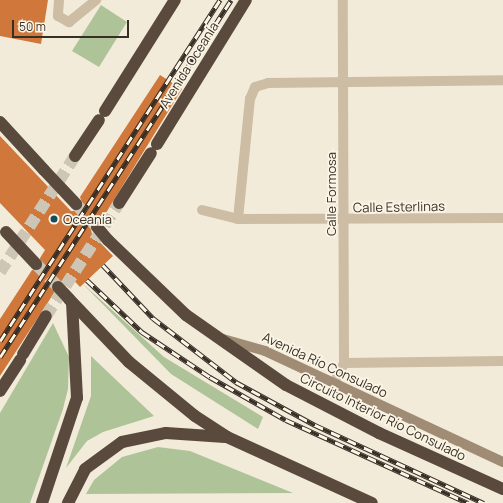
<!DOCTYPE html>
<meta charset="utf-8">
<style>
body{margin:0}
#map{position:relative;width:503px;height:503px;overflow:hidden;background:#f3ebd9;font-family:Manrope,sans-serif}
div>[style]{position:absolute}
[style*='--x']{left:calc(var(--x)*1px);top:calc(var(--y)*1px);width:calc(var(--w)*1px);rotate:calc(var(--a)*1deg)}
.green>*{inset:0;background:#aec498}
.building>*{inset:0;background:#d0783b}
.highway-tunnel>*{height:12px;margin-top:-6px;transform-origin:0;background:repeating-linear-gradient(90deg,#cdc5b5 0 12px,transparent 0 18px)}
.street>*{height:10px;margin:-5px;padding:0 5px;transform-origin:5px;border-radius:5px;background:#ccbda4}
.secondary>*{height:10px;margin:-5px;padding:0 5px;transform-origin:5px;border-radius:5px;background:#a08c75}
.highway>*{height:12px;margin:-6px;padding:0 6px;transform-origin:6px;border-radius:6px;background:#594a3d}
.rail>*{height:4.5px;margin-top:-2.25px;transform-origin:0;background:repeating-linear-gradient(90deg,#fbf5e6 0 9px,#372e26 0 18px);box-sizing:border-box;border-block:1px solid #372e26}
.highway-bridge>*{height:12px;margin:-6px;padding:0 6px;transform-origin:6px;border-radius:6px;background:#594a3d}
.dots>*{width:11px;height:11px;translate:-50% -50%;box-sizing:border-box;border:2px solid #fbf5e6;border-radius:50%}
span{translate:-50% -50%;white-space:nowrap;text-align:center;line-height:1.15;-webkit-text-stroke:3.5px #fbf5e6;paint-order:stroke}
.street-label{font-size:13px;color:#372e26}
.poi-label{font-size:13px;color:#372e26}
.left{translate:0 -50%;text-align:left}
.scale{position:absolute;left:12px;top:20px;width:117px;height:18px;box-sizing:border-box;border:2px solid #372e26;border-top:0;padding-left:5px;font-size:12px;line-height:14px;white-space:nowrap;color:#372e26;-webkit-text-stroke:3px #fbf5e6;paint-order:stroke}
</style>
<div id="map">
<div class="green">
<div style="clip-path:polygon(101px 5px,127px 22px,99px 67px,72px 51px)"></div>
<div style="clip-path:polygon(82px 283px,164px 357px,263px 417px,258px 429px,171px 374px)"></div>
<div style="clip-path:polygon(53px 323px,69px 357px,68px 389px,63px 409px,30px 503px,0 503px,0 413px)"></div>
<div style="clip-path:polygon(91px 356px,154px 416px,103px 432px,87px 441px,66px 468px,91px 396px)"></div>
<div style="clip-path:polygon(158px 447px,190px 451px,293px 493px,86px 494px,94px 480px,122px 457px)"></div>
</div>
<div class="building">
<div style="clip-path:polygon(0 0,48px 0,41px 44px,0 36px)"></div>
<div style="clip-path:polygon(160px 75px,182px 89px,101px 221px,95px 220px,90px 225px,92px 234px,113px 256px,80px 287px,67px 273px,62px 281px,53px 282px,54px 293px,0 376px,0 319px,32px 270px,41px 269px,40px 258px,45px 250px,0 203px,0 136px,71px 211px,78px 211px,83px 206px,80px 197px)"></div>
</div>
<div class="highway-tunnel">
<div style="--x:76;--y:204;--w:31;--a:48"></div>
<div style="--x:36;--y:264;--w:32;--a:46"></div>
<div style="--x:0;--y:272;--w:138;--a:-57.1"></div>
<div style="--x:46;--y:316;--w:135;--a:-57.1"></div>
</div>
<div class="street">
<div style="--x:59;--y:0;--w:16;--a:94"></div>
<div style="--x:58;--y:16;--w:13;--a:29"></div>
<div style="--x:69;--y:22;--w:35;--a:-39"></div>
<div style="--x:202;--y:210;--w:37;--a:14"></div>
<div style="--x:238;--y:219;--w:265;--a:-0.2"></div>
<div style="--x:238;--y:219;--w:121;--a:-84.3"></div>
<div style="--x:250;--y:99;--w:13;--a:-67"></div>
<div style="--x:255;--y:87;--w:14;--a:-17"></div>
<div style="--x:268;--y:83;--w:235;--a:-0.7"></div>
<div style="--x:344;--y:363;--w:159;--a:-0.7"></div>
<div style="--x:333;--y:385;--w:25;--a:-63"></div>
<div style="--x:344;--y:363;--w:363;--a:-90.2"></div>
</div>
<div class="secondary">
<div style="--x:223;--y:339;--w:44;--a:15.9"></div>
<div style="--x:265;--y:351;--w:263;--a:25"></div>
</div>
<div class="highway">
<div style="--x:105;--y:111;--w:131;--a:-57.8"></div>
<div style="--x:0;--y:122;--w:65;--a:47.5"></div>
<div style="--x:157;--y:144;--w:169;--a:-58.3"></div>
<div style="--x:75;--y:156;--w:43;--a:-56.3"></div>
<div style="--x:119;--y:203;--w:59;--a:-57.4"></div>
<div style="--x:108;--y:240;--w:108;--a:43.9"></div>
<div style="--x:186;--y:315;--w:122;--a:35"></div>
<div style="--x:286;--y:385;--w:105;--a:27.3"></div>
<div style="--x:379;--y:433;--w:136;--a:24.3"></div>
<div style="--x:69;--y:299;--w:87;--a:46.4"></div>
<div style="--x:129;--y:362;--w:85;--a:39.3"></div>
<div style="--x:195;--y:416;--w:38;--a:33"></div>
<div style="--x:227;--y:437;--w:159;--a:24.5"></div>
<div style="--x:23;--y:354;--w:44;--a:-58.8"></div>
<div style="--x:0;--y:391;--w:37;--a:-57"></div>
<div style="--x:42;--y:503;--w:111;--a:-71.6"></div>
<div style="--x:77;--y:398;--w:95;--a:-93"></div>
<div style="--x:68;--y:503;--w:38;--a:-63"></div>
<div style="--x:85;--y:469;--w:46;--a:-36.1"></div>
<div style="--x:122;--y:442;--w:45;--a:-11.6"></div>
<div style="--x:166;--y:433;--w:59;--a:3.9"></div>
</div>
<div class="rail">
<div style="--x:103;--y:265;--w:73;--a:46.7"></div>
<div style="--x:153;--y:318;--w:105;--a:37.6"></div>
<div style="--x:236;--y:382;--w:90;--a:28.6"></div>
<div style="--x:315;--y:425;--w:186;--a:24.8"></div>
<div style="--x:87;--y:280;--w:76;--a:43.4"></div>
<div style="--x:142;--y:332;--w:82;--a:33.5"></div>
<div style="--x:210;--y:377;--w:87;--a:29.5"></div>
<div style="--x:286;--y:420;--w:200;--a:24.5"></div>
<div style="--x:0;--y:341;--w:406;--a:-57.2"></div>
<div style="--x:0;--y:357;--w:425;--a:-57.1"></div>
</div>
<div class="highway-bridge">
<div style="--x:44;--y:170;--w:47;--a:46.7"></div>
<div style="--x:97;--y:227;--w:17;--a:50"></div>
<div style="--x:6;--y:232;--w:44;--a:46.8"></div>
<div style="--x:58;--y:287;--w:16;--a:47"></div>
</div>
<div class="dots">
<div style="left:54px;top:219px;background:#184c5c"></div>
</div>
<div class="street-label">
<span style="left:189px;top:65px;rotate:-58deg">Avenida Oceanía</span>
<span style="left:331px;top:194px;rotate:-90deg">Calle Formosa</span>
<span style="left:399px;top:207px;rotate:-1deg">Calle Esterlinas</span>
<span style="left:325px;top:365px;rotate:25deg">Avenida Río Consulado</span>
<span style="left:383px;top:417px;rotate:26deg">Circuito Interior Río Consulado</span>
</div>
<div class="poi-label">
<span class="left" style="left:63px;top:219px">Oceanía</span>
</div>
<div class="scale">50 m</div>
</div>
